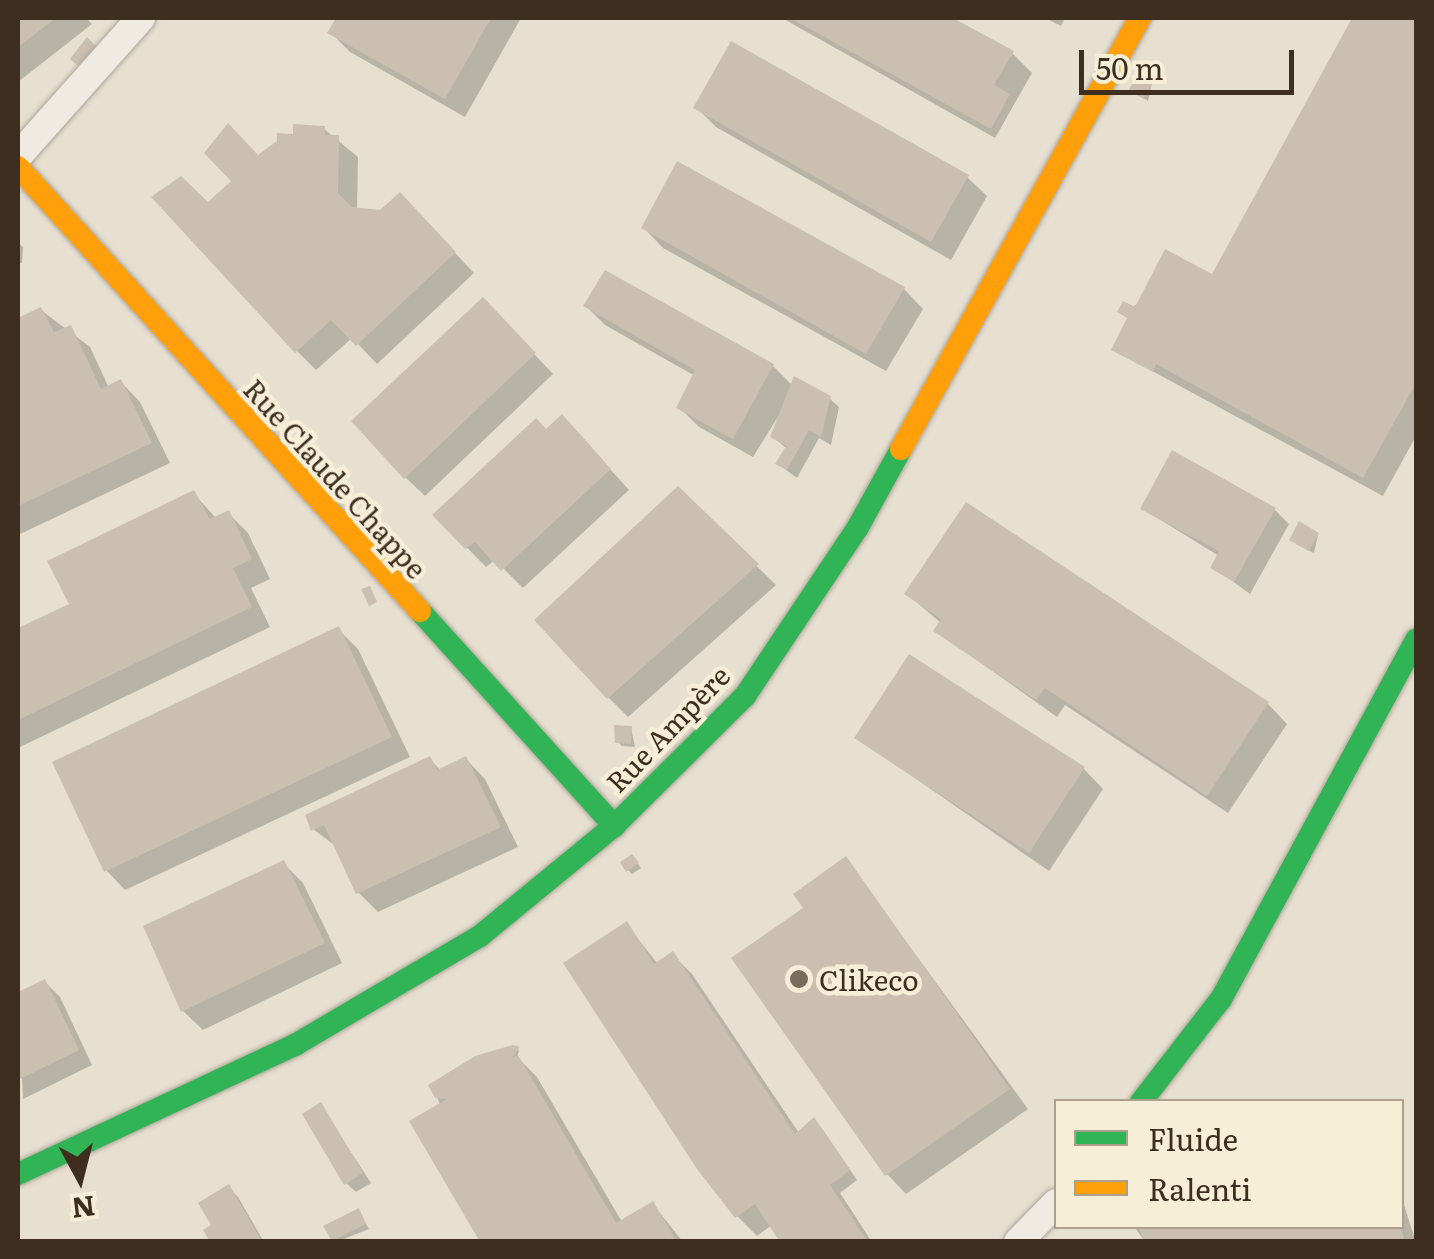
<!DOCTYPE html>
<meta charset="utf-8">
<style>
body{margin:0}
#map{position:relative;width:1434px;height:1259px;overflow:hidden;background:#e7e0d1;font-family:Literata,serif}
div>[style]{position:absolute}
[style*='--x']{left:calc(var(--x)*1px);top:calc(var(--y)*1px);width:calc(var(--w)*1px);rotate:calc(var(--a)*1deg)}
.shadow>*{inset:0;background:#0003}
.building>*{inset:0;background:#cbbfb2}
.roads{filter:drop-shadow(0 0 2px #ada599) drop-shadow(0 0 2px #ada599)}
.street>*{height:28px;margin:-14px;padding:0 14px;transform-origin:14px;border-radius:14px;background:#efebe3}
.fast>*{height:22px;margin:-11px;padding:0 11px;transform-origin:11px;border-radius:11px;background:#30b455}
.slow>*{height:22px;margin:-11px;padding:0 11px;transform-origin:11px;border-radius:11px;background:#ff9f0a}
.dots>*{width:28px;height:28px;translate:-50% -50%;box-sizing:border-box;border:5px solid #f7eed8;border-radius:50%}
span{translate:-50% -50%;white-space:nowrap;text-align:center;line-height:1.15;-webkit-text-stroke:9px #f7eed8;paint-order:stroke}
.street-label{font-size:28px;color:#3d2e20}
.poi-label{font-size:28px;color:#3d2e20}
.left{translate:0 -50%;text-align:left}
.frame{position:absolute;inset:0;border:20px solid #3d2e20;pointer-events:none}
.legend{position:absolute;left:1054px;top:1099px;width:350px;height:130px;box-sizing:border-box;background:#f7eed8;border:2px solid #ada18e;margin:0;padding:12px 18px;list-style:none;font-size:30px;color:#3d2e20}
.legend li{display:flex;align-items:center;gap:20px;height:50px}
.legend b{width:50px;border:2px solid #ada18e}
.north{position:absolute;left:30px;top:1129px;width:100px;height:100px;-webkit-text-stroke:8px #f7eed8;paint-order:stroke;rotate:173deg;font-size:28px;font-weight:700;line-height:40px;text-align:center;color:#3d2e20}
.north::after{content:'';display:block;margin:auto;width:35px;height:45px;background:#3d2e20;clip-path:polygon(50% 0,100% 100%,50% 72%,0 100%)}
.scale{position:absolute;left:1079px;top:50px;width:215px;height:45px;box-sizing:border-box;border:5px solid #3d2e20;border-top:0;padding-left:12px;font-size:30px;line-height:35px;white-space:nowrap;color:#3d2e20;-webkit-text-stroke:8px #f7eed8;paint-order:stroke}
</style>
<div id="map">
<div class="shadow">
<div style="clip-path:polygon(18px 18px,86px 18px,92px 24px,18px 82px)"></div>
<div style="clip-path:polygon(339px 18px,521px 18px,465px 117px,350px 52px,330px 32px)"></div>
<div style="clip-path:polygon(782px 18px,947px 18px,1012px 53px,1032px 73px,995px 138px)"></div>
<div style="clip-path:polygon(1045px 18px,1065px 18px,1061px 26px)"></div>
<div style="clip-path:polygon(1354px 18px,1416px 18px,1416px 436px,1383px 496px,1119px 353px,1129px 320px,1120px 311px,1212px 277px)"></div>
<div style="clip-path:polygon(1152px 83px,1148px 101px,1131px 91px)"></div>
<div style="clip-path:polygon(696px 107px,967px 177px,987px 196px,951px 260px,716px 127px)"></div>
<div style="clip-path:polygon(324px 129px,358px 157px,357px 210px,419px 215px,474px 273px,377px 364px,352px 338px,316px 370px,297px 351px,208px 205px,259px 158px)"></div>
<div style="clip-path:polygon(678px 164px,904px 289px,923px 309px,886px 371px,663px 248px,644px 228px)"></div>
<div style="clip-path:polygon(18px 243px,23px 247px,22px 263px,18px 263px)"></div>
<div style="clip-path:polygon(586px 306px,773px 366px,793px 386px,829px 398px,839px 407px,831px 445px,819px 438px,797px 478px,778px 464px,787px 449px,773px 437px,786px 404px,753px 457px,699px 427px,679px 407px,695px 376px,605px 325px)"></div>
<div style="clip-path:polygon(41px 310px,90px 347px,109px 388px,121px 382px,140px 402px,170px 463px,18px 535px,18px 321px)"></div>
<div style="clip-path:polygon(502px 320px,553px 374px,425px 496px,405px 477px)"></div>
<div style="clip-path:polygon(547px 432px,581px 437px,629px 490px,523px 588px,495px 560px,486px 567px,435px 515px)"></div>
<div style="clip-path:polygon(678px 489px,776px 585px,628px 717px,608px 697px)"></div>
<div style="clip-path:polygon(194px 494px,217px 519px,228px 513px,248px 533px,270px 579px,251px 588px,270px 627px,18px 748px,18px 631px,72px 605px)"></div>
<div style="clip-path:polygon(967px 505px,1268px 704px,1287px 724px,1228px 813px,1065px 705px,1057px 717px,936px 631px,941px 623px,907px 594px)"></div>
<div style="clip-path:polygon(1143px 509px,1275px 510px,1289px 524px,1250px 594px,1213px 567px,1219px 556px)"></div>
<div style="clip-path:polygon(1318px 535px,1314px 553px,1296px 544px)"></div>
<div style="clip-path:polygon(338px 629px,358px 649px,410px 757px,125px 890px,106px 870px)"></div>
<div style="clip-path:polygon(631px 728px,635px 747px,622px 746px,618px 742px)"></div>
<div style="clip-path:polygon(857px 738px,1084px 769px,1103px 789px,1049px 871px)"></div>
<div style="clip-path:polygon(430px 759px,441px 771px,466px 759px,485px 779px,518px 847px,378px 912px,358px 892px,337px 847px,313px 829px)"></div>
<div style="clip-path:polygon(846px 859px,1028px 1109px,906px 1194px,887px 1174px,806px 908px)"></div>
<div style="clip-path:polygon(636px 861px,641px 868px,632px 874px,628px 870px)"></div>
<div style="clip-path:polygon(283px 863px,303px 883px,342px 963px,203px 1030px,183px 1011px)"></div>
<div style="clip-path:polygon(626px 924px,658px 964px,673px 955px,692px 974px,799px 1133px,814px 1120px,823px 1130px,857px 1180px,840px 1193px,872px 1242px,783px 1242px,772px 1225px,757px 1236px,737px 1216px)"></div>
<div style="clip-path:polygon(45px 982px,60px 997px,92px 1065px,23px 1099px,18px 994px)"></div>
<div style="clip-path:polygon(519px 1050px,517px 1057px,537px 1077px,622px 1222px,653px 1204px,683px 1242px,483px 1242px,437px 1096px,491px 1052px)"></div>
<div style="clip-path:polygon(321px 1106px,371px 1183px,356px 1192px,346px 1183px)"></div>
<div style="clip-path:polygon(229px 1188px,238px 1197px,264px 1242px,224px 1242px,211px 1228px)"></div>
<div style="clip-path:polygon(1402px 1199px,1416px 1242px,1145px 1242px,1134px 1226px,1402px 1226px)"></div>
<div style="clip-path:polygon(358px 1211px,369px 1229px,336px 1242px,334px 1240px)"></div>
</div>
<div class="building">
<div style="clip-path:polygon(18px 18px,56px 18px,18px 47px)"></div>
<div style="clip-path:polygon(336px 18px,491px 18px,445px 99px,327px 33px)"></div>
<div style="clip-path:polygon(790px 18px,953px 18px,1014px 51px,994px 85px,1010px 94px,991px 129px)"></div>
<div style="clip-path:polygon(1352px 18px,1416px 18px,1416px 383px,1363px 478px,1156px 364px,1153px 372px,1111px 350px,1127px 318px,1117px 312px,1123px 301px,1135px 307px,1165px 249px,1212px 274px)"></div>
<div style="clip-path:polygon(87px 37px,96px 46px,78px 66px,70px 59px)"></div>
<div style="clip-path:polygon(731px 41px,969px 175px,931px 242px,693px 108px)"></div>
<div style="clip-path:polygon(1139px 72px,1154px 81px,1144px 99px,1128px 91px)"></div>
<div style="clip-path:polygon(228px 123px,258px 155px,277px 141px,277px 133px,293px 134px,293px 124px,325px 126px,325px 135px,339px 135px,338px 193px,352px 207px,380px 210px,400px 192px,456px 252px,356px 346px,331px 320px,295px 353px,151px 197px,181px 176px,208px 202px,231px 181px,204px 153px)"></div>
<div style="clip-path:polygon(677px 161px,905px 287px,866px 354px,641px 228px)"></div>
<div style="clip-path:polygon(605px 270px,774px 364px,733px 439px,676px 408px,695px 370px,583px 306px)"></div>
<div style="clip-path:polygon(483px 297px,536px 353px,404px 479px,351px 421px)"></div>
<div style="clip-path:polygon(41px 307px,54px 332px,71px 325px,101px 389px,121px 379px,152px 443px,18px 506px,18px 318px)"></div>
<div style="clip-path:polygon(794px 376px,831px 396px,821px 437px,809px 430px,787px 470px,775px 464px,786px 446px,770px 437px)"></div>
<div style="clip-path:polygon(562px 414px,611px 469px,501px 571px,475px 542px,465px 549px,432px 515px,536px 418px,546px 429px)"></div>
<div style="clip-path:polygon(1172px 450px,1276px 508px,1234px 582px,1210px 568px,1219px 551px,1140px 509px)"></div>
<div style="clip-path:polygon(678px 486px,759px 564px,607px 699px,534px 620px)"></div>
<div style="clip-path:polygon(194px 490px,210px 519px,229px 510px,252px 559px,233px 568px,252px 607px,18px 720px,18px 628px,69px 604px,47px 561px)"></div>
<div style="clip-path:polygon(966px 502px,1269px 702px,1207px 796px,1045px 688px,1036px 700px,933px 631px,941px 619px,904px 594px)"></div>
<div style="clip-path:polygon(1299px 521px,1319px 533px,1309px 551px,1289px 540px)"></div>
<div style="clip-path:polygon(370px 586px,377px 602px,369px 606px,361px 589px)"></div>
<div style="clip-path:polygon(339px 626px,392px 737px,104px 872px,52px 762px)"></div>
<div style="clip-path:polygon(909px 654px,1085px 767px,1029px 853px,854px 738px)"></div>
<div style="clip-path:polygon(614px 725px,632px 726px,631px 744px,615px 743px)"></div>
<div style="clip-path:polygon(430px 756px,437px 770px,466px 756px,501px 827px,356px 894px,324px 825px,311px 831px,305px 815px)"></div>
<div style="clip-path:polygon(632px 854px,639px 863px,626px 872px,620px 862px)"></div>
<div style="clip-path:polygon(846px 856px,1010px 1089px,885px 1176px,731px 958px,803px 908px,793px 894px)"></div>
<div style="clip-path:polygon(284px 860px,325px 943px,181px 1012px,143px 926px)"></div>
<div style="clip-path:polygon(627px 921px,654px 964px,673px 951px,795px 1134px,814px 1117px,850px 1170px,830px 1185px,868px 1242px,780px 1242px,755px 1204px,735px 1218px,697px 1169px,563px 963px)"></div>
<div style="clip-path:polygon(45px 979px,79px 1050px,18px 1080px,18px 992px)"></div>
<div style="clip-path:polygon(513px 1045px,520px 1047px,512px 1058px,518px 1055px,616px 1223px,653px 1201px,677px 1242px,480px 1242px,409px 1121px,447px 1099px,435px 1098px,428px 1085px,475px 1056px)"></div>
<div style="clip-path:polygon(321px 1102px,363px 1173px,344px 1185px,302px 1114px)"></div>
<div style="clip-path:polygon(229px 1184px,262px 1242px,210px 1242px,203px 1230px,211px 1225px,198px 1203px)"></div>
<div style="clip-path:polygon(359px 1208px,366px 1224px,332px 1241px,323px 1226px)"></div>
<div style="clip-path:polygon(1138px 1226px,1400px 1226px,1405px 1242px,1144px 1241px)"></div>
</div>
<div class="roads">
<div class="street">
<div style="--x:18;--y:156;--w:185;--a:-48.3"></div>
<div style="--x:1018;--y:1242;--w:54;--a:-45.7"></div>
</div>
<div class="fast">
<div style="--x:420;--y:611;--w:290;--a:47.9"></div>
<div style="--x:1141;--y:1102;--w:130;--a:-52.2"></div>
<div style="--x:1221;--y:999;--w:409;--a:-61.5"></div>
<div style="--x:18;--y:1174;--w:306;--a:-25"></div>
<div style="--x:295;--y:1045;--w:215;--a:-30.5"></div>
<div style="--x:480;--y:936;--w:173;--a:-39.4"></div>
<div style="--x:614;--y:826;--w:185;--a:-44.8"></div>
<div style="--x:745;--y:696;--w:203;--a:-56.2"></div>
<div style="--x:858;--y:527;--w:89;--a:-61.1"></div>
</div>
<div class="slow">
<div style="--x:18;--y:167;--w:599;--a:47.84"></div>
<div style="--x:901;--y:449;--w:493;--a:-61"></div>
</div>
</div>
<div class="dots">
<div style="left:799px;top:979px;background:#786c5e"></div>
</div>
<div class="street-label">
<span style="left:336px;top:478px;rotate:48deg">Rue Claude Chappe</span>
<span style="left:667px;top:728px;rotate:-46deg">Rue Ampère</span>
</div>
<div class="poi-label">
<span class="left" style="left:819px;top:979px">Clikeco</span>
</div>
<div class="frame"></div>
<ul class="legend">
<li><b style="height:12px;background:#30b455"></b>Fluide</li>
<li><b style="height:12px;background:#ff9f0a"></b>Ralenti</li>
</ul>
<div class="north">N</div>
<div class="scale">50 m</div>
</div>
